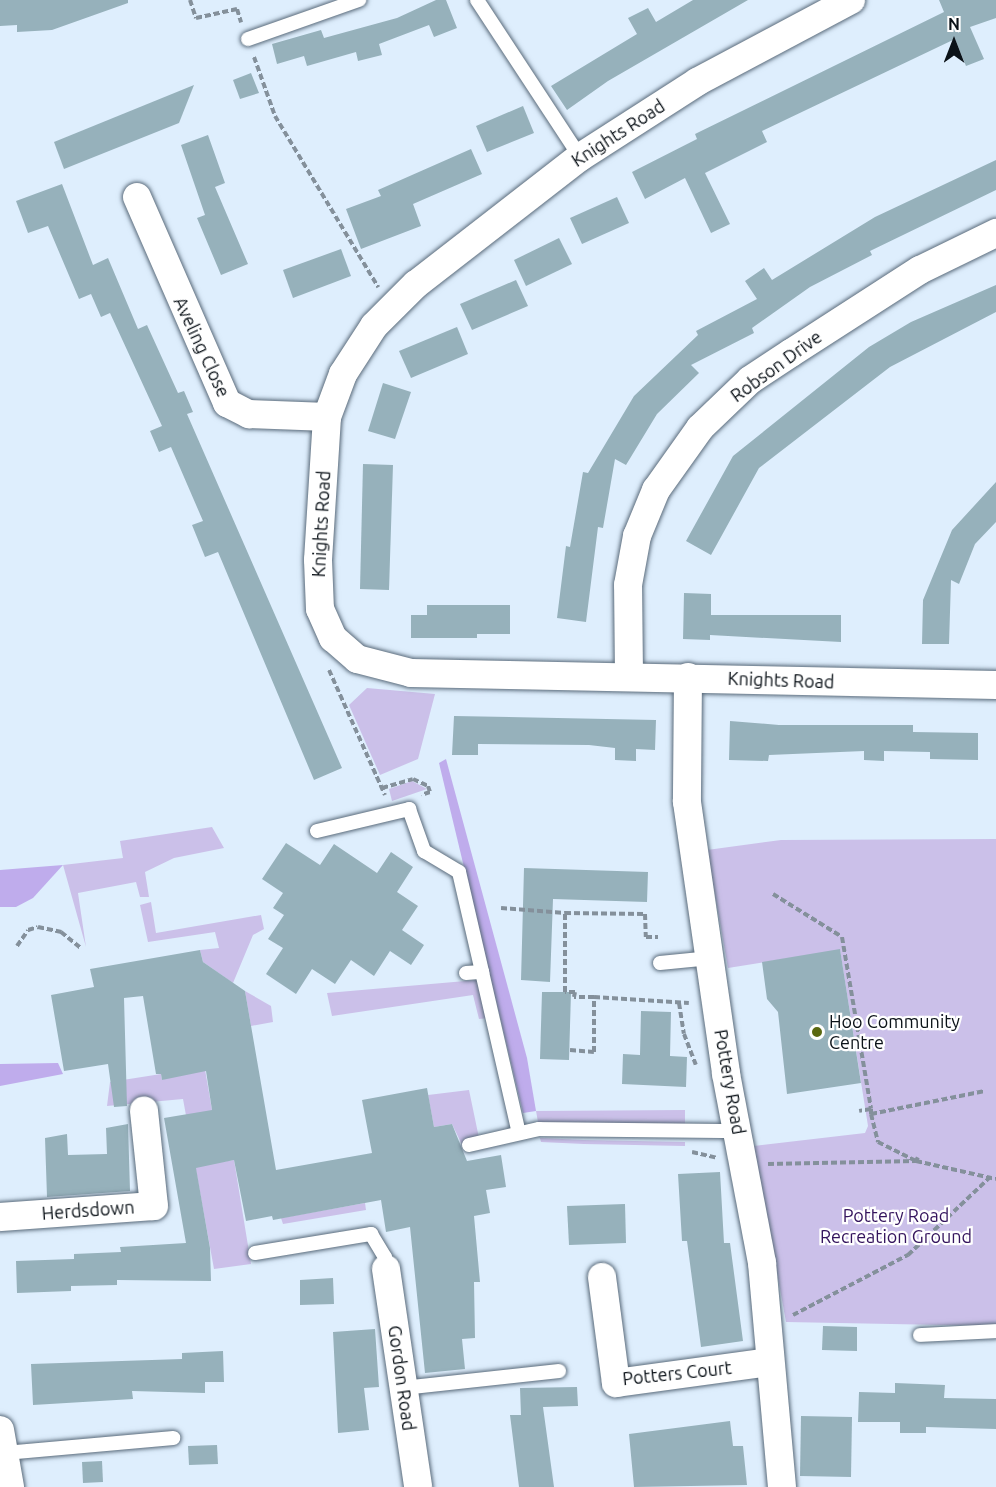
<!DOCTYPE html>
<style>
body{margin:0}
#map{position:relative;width:996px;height:1487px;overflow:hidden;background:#deeefd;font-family:Ubuntu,sans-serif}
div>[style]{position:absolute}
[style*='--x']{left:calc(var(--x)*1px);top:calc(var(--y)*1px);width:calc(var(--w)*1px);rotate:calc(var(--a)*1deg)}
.green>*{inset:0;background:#cbc0e9}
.forest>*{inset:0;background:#bfacec}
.building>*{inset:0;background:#96b1bb}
.path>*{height:4px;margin-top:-2px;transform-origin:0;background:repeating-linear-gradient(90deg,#84909b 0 6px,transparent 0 9px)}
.roads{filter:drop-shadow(0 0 2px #5a6b7b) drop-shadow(0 0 2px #5a6b7b)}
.lane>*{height:14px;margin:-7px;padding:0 7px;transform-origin:7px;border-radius:7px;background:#fff}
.street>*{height:28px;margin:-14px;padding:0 14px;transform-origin:14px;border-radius:14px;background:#fff}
.dots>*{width:16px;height:16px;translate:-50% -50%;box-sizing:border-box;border:3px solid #fff;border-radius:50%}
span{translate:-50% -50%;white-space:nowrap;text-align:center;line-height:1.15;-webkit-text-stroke:4.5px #fff;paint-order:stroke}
.street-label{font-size:18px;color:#0b1218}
.poi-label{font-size:18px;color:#0b1218}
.left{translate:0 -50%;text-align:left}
.park-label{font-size:18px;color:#34145d}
.north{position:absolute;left:924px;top:12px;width:60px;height:60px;-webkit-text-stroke:4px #fff;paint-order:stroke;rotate:0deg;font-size:16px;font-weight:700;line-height:24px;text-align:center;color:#0b1218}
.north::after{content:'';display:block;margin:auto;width:21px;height:27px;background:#0b1218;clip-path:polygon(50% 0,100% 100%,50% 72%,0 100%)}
</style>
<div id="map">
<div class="green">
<div style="clip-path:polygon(367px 688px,435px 694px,418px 759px,380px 775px,349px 705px)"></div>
<div style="clip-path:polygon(412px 781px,427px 789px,392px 801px,389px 789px)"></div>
<div style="clip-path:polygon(212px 827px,224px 848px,174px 858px,145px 872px,149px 897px,140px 897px,136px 882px,78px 893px,86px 947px,63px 865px,123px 858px,120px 841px)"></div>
<div style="clip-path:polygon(996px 839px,996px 1326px,786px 1322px,754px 1146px,865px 1133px,868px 1126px,840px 950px,728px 968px,707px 850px,781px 840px)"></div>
<div style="clip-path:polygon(151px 902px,156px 933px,261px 915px,264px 929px,253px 935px,233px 983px,203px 962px,200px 950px,219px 948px,215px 932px,148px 942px,140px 905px)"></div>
<div style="clip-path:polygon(477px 980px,489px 1018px,479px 1019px,473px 995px,332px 1016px,327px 993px)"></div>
<div style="clip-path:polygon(245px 991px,271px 1006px,273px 1022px,251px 1026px)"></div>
<div style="clip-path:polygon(203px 1058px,221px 1162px,234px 1160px,251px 1264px,214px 1269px,183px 1099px,107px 1106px,110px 1082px,161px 1074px,162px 1080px)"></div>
<div style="clip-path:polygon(469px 1090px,479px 1138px,464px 1149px,452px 1124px,434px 1127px,428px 1095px)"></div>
<div style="clip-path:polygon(685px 1110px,685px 1128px,538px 1122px,536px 1111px)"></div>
<div style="clip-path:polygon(540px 1138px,584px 1140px,685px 1142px,685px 1146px,584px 1144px,541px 1142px)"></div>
<div style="clip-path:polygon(365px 1203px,366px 1210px,283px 1224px,281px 1218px)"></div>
</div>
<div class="forest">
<div style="clip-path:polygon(446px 759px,527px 1058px,536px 1111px,523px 1113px,439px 763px)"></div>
<div style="clip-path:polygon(63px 865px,33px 898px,16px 907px,0 907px,0 870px)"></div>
<div style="clip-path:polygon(58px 1063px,63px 1074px,0 1086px,0 1064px)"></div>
</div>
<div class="building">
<div style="clip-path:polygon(0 0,128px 0,128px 3px,52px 30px,17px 32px,17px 25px,0 26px)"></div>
<div style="clip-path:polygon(436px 0,446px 0,457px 28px,434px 37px,429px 25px,379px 44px,382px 55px,358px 61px,356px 52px,307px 66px,304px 56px,277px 64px,272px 44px,321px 30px,324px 38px,397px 18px)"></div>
<div style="clip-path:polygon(693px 0,748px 0,608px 81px,567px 110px,551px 86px,637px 34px,628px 18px,648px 8px,656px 22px)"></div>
<div style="clip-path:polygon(939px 0,996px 0,996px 18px,970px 27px,984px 59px,966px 66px,955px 39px,762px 131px,767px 142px,705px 173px,730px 224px,711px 233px,685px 178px,645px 199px,632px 172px,697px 139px,695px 134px,944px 12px)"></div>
<div style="clip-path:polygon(251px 73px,259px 93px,240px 99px,233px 80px)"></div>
<div style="clip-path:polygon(194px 85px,179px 123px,64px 169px,54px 142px)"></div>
<div style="clip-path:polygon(523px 106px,534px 133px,487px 152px,476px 126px)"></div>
<div style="clip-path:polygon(208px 135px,225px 183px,215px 187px,248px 264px,221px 275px,197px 218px,205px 215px,181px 145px)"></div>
<div style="clip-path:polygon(471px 149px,482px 174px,413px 204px,421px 226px,361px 249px,346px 209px,381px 196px,378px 190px)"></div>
<div style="clip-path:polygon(996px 160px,996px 190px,870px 251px,872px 255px,810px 287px,752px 328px,754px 333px,691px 365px,699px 373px,657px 414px,626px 465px,615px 459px,603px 528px,598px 527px,586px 622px,557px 618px,566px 546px,570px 547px,583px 472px,588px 473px,634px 396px,698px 335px,696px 331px,757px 299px,745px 281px,764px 268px,772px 280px,875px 217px)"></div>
<div style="clip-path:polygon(62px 184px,93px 265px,108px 258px,138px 329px,147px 325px,178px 393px,184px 391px,193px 412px,187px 414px,342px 768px,314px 780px,218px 552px,205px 557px,192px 525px,203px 521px,171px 447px,159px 452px,150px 431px,162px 426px,110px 313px,101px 317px,91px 294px,79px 299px,48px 226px,28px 233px,16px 201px)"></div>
<div style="clip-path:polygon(617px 197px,629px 223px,582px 244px,570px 218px)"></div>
<div style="clip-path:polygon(559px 238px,572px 264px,526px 286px,514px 260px)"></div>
<div style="clip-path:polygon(341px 249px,351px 276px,293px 298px,283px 270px)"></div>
<div style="clip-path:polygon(516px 280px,528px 306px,472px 330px,460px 304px)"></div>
<div style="clip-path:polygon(996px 285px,996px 312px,890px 367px,759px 468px,711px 555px,686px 541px,733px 456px,869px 347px,911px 322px)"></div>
<div style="clip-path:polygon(457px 327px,468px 354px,411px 378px,399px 351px)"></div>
<div style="clip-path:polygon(383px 383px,411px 392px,395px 439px,368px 431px)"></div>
<div style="clip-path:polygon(363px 464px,393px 465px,389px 590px,360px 589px)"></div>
<div style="clip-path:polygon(996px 482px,996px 522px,975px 544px,959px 584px,951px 580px,949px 644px,922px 644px,923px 600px,952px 530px)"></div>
<div style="clip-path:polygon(684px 593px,711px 594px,711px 615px,841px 615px,841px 642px,710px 635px,710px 640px,683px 639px)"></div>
<div style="clip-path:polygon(427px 605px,510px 605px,510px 634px,477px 634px,477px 638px,411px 638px,411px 615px,427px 615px)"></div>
<div style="clip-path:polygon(454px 716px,656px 720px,655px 750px,636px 749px,636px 761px,615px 760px,615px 748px,589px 745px,478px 744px,478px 755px,452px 755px)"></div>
<div style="clip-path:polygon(730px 721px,779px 725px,913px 725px,913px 732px,978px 733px,978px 760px,930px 759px,930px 752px,884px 751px,884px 761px,864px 760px,864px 751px,769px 755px,768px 761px,729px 760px)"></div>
<div style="clip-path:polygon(286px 843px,320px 865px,334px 844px,377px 873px,391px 852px,413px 867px,397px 892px,418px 906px,402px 930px,424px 945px,411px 965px,390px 951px,374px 976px,351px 960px,335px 984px,312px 969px,296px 994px,266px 974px,283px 948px,268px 939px,284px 915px,273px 908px,283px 893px,262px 879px)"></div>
<div style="clip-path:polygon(524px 868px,648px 872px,647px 902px,553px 899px,550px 982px,521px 980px)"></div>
<div style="clip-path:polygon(840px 949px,861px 1083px,787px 1094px,778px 1012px,767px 999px,762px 962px)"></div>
<div style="clip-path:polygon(200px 950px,203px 962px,245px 991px,276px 1170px,372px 1153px,362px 1100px,427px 1088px,434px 1127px,452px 1124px,467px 1161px,501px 1155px,506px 1187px,486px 1190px,490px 1213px,474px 1216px,480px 1282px,474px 1282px,475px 1338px,462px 1339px,465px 1369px,425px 1373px,410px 1227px,386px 1232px,381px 1200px,273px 1220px,272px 1216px,246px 1221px,234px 1160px,196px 1168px,210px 1248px,211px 1281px,117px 1280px,117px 1285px,71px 1286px,71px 1291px,17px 1293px,16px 1261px,74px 1259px,74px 1254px,121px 1252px,120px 1247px,186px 1243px,164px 1118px,212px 1110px,206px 1071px,162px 1080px,161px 1074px,156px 1074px,143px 996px,124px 998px,127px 1106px,114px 1107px,108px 1064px,64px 1071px,51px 995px,94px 987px,90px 969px)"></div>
<div style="clip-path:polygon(542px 992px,571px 992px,569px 1060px,540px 1059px)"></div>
<div style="clip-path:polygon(641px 1011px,671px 1012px,670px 1056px,687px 1057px,686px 1087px,622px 1084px,623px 1054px,640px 1055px)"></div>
<div style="clip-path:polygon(128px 1124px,130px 1191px,47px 1197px,45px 1138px,67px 1134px,68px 1155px,107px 1154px,106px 1128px)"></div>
<div style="clip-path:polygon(720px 1172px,724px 1243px,730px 1243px,743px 1341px,701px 1347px,687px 1241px,682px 1241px,678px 1174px)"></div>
<div style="clip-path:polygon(625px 1204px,626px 1243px,569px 1245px,567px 1206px)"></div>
<div style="clip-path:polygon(333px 1278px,334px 1304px,300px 1305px,300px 1280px)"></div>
<div style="clip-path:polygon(823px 1326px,857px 1327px,857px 1351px,822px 1350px)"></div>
<div style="clip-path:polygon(375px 1329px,379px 1387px,364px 1388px,369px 1430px,338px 1433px,333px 1332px)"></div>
<div style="clip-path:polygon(223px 1351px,224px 1382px,205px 1382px,205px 1393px,132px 1391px,133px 1399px,33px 1405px,31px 1364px,182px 1359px,182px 1353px)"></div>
<div style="clip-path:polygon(895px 1383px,945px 1385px,944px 1398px,996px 1399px,996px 1429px,926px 1427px,926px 1433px,900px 1433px,900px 1422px,858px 1422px,859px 1392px,895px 1393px)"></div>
<div style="clip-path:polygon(577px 1387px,578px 1406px,543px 1407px,554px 1487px,519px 1487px,510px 1415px,521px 1415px,520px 1388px)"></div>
<div style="clip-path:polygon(801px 1416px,852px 1417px,851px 1477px,800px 1476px)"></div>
<div style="clip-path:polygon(730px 1421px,733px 1446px,743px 1446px,747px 1485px,634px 1487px,629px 1434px)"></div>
<div style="clip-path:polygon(217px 1445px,218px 1464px,189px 1465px,188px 1446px)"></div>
<div style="clip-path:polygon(102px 1461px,103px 1482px,83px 1483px,82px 1462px)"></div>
</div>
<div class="path">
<div style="--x:190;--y:0;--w:19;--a:72"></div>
<div style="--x:196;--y:18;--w:42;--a:-12.4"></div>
<div style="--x:237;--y:9;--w:14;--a:73"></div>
<div style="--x:254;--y:57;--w:63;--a:70.4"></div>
<div style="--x:275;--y:116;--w:200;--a:58.9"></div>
<div style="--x:329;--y:670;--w:137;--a:65.9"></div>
<div style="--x:382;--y:788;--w:32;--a:-16"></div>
<div style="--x:413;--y:779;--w:17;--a:25"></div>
<div style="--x:428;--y:786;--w:6;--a:72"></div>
<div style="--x:430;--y:792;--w:9;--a:162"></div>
<div style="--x:773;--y:894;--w:81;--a:31.9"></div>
<div style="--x:842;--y:937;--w:174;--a:80.4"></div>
<div style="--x:871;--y:1109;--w:12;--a:171"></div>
<div style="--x:501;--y:908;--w:64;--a:4.5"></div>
<div style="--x:17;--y:946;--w:19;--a:-55"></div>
<div style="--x:28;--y:930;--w:10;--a:-17"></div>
<div style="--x:38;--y:927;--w:24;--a:12"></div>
<div style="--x:61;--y:932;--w:26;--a:39"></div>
<div style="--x:594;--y:997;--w:20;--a:180"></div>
<div style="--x:574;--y:997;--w:5;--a:-79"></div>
<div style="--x:575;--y:992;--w:10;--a:180"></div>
<div style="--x:565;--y:992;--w:79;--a:-90"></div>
<div style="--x:565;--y:913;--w:80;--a:0.7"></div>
<div style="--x:645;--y:914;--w:23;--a:88"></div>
<div style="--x:646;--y:937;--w:12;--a:0"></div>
<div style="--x:679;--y:1003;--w:31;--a:81"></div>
<div style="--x:684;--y:1034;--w:33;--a:69"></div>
<div style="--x:570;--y:1050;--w:24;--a:5"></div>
<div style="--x:594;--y:1052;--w:55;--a:-90"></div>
<div style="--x:594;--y:997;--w:95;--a:3.6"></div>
<div style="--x:871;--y:1109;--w:5;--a:90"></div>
<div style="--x:871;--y:1114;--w:116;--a:-11.4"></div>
<div style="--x:871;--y:1114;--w:29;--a:76"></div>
<div style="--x:878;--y:1142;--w:42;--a:26.6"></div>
<div style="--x:916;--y:1161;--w:4;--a:-63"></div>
<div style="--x:692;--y:1152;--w:26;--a:13"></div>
<div style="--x:768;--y:1164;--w:148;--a:-1.2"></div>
<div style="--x:916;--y:1161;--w:82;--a:12.7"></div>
<div style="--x:793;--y:1315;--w:130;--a:-27.6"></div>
<div style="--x:908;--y:1255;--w:112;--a:-43.5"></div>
</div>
<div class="roads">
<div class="lane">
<div style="--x:477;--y:0;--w:188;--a:56.7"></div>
<div style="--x:248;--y:39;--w:118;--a:-19.4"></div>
<div style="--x:317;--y:831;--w:95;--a:-13.4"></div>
<div style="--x:409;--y:809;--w:45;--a:70.3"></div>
<div style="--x:424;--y:851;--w:41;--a:31"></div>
<div style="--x:459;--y:872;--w:103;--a:77"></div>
<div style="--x:660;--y:963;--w:51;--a:-5.6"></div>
<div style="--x:466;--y:973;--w:16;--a:-4"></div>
<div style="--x:482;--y:972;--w:165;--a:77.1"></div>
<div style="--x:469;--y:1145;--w:72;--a:-12.9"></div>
<div style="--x:539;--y:1129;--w:199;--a:0.6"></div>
<div style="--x:255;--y:1253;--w:118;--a:-9.3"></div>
<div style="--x:371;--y:1234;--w:27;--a:59"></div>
<div style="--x:385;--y:1257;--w:12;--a:85"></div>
<div style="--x:920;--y:1335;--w:76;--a:-3"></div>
<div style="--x:403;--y:1388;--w:157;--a:-6.2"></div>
<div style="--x:5;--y:1453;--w:169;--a:-5.1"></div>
</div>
<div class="street">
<div style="--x:851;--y:0;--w:174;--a:152"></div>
<div style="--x:697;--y:82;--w:139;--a:147.3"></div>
<div style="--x:580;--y:157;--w:207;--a:142.2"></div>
<div style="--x:416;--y:284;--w:59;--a:135"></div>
<div style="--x:374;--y:326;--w:57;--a:122.9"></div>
<div style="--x:343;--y:374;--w:46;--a:110.4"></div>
<div style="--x:327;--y:417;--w:143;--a:93.6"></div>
<div style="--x:318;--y:560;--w:49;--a:87.7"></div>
<div style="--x:320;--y:609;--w:32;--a:66"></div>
<div style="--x:333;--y:638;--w:32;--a:41"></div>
<div style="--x:357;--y:659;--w:56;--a:14.5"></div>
<div style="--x:411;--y:673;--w:585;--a:1.18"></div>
<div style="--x:137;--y:197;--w:225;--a:66.4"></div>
<div style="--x:227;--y:403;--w:25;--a:27"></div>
<div style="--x:249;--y:414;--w:78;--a:2.2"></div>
<div style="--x:629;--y:676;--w:91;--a:-90.6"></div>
<div style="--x:628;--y:585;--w:50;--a:-79.6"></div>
<div style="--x:637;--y:536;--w:50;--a:-67.6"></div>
<div style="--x:656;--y:490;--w:76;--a:-54.6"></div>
<div style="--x:700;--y:428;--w:69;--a:-43.8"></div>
<div style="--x:750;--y:380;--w:49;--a:-33.4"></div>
<div style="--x:791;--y:353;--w:153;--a:-32.8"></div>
<div style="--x:920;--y:270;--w:85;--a:-26"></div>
<div style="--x:688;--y:677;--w:125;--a:90.5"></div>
<div style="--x:687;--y:802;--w:275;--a:81.8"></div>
<div style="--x:726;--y:1074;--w:192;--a:79.2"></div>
<div style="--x:762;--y:1263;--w:225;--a:84.9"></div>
<div style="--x:0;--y:1217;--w:154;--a:-4.1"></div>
<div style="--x:154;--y:1206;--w:96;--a:-96"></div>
<div style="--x:386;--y:1269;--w:220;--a:81.6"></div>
<div style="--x:602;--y:1277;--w:107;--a:82.5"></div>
<div style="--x:616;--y:1383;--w:155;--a:-7.8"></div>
<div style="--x:0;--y:1430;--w:58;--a:80"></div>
</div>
</div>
<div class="dots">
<div style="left:817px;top:1032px;background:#5a6810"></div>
</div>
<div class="street-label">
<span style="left:618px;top:133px;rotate:-33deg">Knights Road</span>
<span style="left:202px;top:347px;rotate:65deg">Aveling Close</span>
<span style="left:776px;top:366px;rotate:-36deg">Robson Drive</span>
<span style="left:321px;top:524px;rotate:-87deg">Knights Road</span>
<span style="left:781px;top:680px;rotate:2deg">Knights Road</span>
<span style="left:730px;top:1082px;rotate:80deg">Pottery Road</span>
<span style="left:88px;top:1210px;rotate:-4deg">Herdsdown</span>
<span style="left:677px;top:1373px;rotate:-6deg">Potters Court</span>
<span style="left:402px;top:1378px;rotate:82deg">Gordon Road</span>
</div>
<div class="poi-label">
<span class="left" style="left:829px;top:1032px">Hoo Community<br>Centre</span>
</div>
<div class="park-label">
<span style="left:896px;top:1226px">Pottery Road<br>Recreation Ground</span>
</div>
<div class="north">N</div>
</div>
